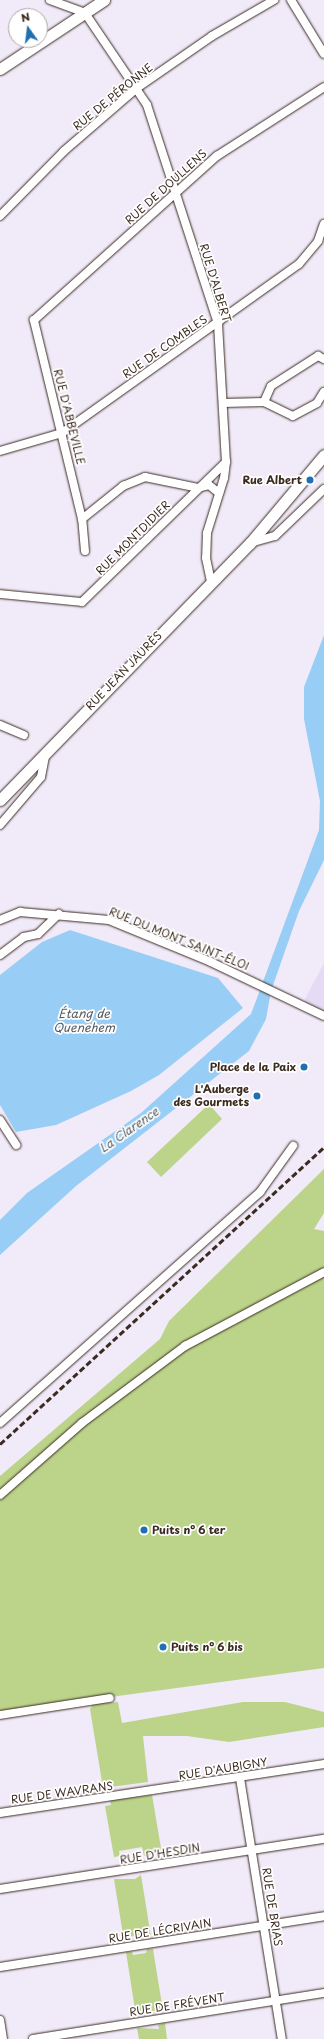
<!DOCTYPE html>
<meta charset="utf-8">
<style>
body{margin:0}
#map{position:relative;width:324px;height:2039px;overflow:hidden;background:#f0eaf9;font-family:"Playpen Sans",sans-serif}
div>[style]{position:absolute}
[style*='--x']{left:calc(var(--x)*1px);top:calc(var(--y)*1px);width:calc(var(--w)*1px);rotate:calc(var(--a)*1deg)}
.built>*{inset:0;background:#e6dbf4}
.green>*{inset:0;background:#bbd48a}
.water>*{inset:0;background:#98cef6}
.roads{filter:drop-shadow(0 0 1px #3b2a1e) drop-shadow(0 0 1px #3b2a1e)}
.street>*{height:8px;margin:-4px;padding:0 4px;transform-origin:4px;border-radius:4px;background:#fff}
.secondary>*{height:11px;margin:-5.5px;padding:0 5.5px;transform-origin:5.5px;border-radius:5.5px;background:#fff}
.rail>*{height:2.5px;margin-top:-1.25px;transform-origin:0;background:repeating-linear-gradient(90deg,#3b2a1e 0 6px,transparent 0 9px)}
.dots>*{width:11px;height:11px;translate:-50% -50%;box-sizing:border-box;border:2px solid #fff;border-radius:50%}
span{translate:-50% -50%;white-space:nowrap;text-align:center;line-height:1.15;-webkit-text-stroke:3.5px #fff;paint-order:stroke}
.street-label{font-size:11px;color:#3b2a1e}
.poi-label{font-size:11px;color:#3b2a1e;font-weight:700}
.right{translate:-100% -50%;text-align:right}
.left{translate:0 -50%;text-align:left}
.water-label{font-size:12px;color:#575b5f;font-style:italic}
.north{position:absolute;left:8px;top:8px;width:40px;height:40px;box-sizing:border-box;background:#fff;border:1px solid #b1aaa5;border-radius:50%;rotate:346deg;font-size:11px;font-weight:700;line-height:16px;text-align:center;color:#3b2a1e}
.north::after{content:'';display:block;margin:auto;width:14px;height:18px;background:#1f6fb2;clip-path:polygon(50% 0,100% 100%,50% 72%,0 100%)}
</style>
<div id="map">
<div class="built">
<div style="clip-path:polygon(324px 963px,324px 1016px,306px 1006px,305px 999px)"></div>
</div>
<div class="green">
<div style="clip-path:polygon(209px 1104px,222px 1119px,161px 1177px,147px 1162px)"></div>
<div style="clip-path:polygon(324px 1169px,324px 1213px,314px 1229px,324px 1231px,324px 1668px,0 1712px,0 1476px,160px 1339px,169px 1321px)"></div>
<div style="clip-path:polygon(118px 1702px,122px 1723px,243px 1702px,285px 1702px,324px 1712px,324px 1727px,229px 1742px,187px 1736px,143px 1736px,148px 1782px,103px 1788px,90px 1709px,93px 1704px)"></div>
<div style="clip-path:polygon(152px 1795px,162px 1854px,144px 1856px,142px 1847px,119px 1851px,120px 1856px,114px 1857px,105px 1806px,111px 1805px,110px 1800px)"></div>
<div style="clip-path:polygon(141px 1875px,151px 1937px,128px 1936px,128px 1941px,124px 1941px,114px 1879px,135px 1879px)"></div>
<div style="clip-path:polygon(147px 1949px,153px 1949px,163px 2011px,140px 2011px,140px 2015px,136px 2016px,126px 1952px,132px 1952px,133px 1955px,146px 1953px)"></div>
<div style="clip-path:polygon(165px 2023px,167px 2039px,139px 2039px,137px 2028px,159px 2029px,158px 2025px)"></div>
</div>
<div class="water">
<div style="clip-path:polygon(324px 635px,324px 860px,299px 911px,271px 991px,266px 1019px,249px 1051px,76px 1186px,0 1255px,0 1220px,27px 1193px,141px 1113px,251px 1014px,319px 830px,320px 801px,304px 719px,304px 687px)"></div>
<div style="clip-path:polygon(70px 930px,218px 978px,243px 1008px,159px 1075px,131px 1091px,56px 1125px,16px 1132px,0 1105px,0 975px,42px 942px)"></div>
</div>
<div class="roads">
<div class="street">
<div style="--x:50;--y:0;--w:37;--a:20"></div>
<div style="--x:85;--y:13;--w:111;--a:56"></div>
<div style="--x:147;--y:105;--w:230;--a:72"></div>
<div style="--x:218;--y:324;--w:138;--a:86.7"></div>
<div style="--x:226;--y:462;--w:16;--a:97"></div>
<div style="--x:224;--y:478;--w:58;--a:107.2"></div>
<div style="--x:207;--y:533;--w:25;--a:92"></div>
<div style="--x:206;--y:558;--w:24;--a:78"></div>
<div style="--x:291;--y:0;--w:63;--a:58.6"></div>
<div style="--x:0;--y:216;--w:91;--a:-45.4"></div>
<div style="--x:64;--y:151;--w:96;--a:-40.8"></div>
<div style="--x:137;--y:88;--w:91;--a:-34.7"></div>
<div style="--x:212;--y:36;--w:72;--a:-30.1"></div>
<div style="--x:264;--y:402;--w:32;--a:26"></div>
<div style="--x:293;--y:416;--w:27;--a:-28"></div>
<div style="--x:317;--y:403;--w:13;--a:-58"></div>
<div style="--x:223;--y:403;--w:41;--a:-1.4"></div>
<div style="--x:264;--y:402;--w:17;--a:-66"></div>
<div style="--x:271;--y:386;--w:56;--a:-32.6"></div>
<div style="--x:318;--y:356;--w:7;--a:27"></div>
<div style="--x:0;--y:451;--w:65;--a:-16.2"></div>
<div style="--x:62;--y:433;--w:291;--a:-35.5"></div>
<div style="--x:299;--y:264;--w:30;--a:-50"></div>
<div style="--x:318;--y:241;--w:18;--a:-71"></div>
<div style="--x:82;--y:519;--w:53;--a:-38.8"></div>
<div style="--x:123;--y:486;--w:24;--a:-22"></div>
<div style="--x:145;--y:477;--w:54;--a:11.7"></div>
<div style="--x:198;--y:488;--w:11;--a:-15"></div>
<div style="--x:209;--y:485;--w:13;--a:39"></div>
<div style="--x:250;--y:543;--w:26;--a:-16"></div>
<div style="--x:275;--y:536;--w:68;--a:-43.8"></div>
<div style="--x:85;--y:551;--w:32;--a:-95"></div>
<div style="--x:82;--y:519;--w:205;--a:-103.6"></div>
<div style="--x:34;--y:320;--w:246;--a:-41.9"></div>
<div style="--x:217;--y:156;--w:127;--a:-32.8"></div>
<div style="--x:0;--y:594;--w:82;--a:5.6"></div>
<div style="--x:82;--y:602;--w:201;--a:-44.2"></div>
<div style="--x:0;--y:725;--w:26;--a:23"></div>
<div style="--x:0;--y:825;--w:63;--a:-49.5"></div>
<div style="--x:41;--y:777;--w:25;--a:-79"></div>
<div style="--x:0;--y:920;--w:22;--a:-22"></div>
<div style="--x:20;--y:912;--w:89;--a:5.1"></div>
<div style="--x:109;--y:920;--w:110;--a:22.4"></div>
<div style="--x:211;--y:962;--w:125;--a:25.5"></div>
<div style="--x:0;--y:955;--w:30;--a:-37"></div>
<div style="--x:24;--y:937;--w:14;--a:-12"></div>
<div style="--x:38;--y:934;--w:29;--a:-44"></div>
<div style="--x:0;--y:1120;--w:30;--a:57"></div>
<div style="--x:0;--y:1423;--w:348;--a:-41.6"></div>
<div style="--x:260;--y:1192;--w:57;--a:-54.3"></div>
<div style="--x:0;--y:1495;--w:109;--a:-41.3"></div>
<div style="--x:82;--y:1423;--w:129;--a:-36.8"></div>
<div style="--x:185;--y:1346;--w:157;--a:-28"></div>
<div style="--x:0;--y:1715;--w:111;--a:-8.8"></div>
<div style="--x:240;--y:1778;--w:264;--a:80.9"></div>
<div style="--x:0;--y:1813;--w:328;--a:-8.6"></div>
<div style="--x:0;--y:1889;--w:328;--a:-8.8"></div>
<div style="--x:0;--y:1967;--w:328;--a:-8.9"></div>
<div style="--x:0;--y:2020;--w:19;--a:81"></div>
<div style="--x:33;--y:2039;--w:295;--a:-9"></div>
</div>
<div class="secondary">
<div style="--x:0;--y:69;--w:125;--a:-33.6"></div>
<div style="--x:0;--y:800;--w:359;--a:-45.8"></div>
<div style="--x:250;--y:543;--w:115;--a:-49.9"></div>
</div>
</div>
<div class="rail">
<div style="--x:0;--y:1444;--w:440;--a:-42.5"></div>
</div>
<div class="dots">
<div style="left:310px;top:480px;background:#1f6fb2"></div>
<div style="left:304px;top:1067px;background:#1f6fb2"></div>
<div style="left:257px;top:1096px;background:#1f6fb2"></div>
<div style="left:144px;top:1530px;background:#1f6fb2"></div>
<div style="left:163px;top:1647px;background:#1f6fb2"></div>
</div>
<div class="street-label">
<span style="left:113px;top:97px;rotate:-39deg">RUE DE PÉRONNE</span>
<span style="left:166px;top:187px;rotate:-42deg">RUE DE DOULLENS</span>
<span style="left:215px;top:283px;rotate:73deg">RUE D'ALBERT</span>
<span style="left:165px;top:347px;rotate:-35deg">RUE DE COMBLES</span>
<span style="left:69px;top:417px;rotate:76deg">RUE D'ABBEVILLE</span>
<span style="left:133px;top:538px;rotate:-45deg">RUE MONTDIDIER</span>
<span style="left:124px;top:671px;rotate:-46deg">RUE JEAN JAURÈS</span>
<span style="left:179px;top:939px;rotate:22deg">RUE DU MONT SAINT-ÉLOI</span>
<span style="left:223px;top:1769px;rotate:-9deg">RUE D'AUBIGNY</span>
<span style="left:62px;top:1793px;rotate:-8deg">RUE DE WAVRANS</span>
<span style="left:160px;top:1854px;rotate:-9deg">RUE D'HESDIN</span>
<span style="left:272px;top:1907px;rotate:81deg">RUE DE BRIAS</span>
<span style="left:160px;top:1931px;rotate:-9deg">RUE DE LÉCRIVAIN</span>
<span style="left:177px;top:2005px;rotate:-9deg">RUE DE FRÉVENT</span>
</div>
<div class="poi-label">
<span class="right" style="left:302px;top:480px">Rue Albert</span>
<span class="right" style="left:296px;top:1067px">Place de la Paix</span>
<span class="right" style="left:249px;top:1096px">L'Auberge<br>des Gourmets</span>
<span class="left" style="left:152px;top:1530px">Puits n° 6 ter</span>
<span class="left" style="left:171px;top:1647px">Puits n° 6 bis</span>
</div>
<div class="water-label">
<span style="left:84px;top:1021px">Étang de<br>Quenehem</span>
<span style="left:129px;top:1130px;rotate:-35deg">La Clarence</span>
</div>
<div class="north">N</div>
</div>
